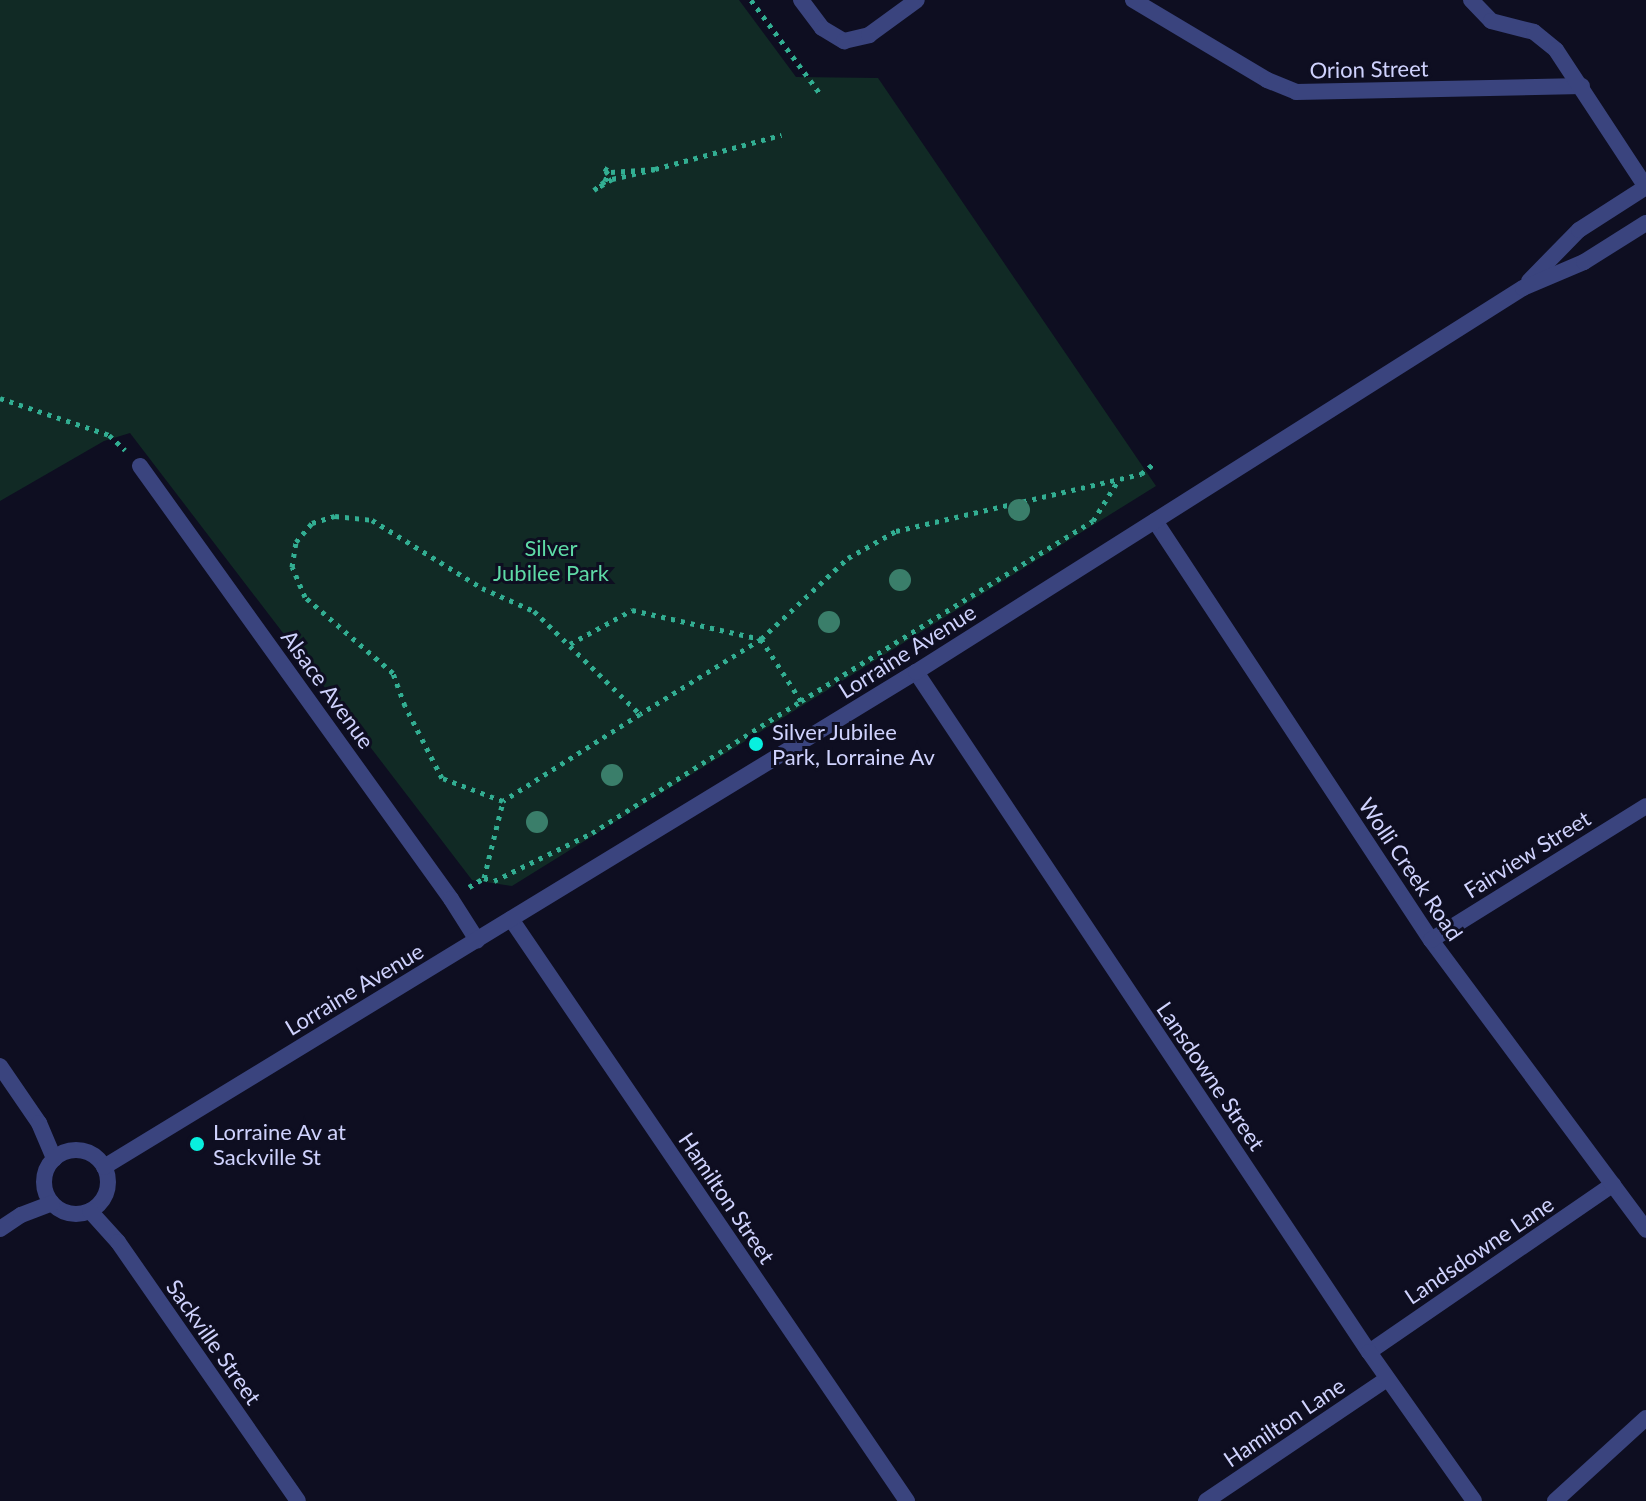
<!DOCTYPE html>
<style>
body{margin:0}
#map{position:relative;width:1646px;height:1501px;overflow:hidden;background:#0e0e21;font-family:Lato,sans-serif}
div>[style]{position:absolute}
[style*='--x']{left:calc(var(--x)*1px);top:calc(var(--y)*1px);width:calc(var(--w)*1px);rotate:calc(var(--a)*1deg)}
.green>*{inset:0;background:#112a25}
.path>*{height:5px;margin-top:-2.5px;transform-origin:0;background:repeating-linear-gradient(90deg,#32ae92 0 4px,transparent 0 10px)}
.service>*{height:16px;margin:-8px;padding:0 8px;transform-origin:8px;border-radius:8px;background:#3a447e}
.minor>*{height:16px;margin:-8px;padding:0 8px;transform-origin:8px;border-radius:8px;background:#3a447e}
.minor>.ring{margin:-8px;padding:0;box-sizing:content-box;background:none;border:16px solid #3a447e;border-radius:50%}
.tertiary>*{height:16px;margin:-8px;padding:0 8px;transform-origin:8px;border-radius:8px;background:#3a447e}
.trees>*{width:22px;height:22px;margin:-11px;border-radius:50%;background:#3a7e6a}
.dots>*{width:22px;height:22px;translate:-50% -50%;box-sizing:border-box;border:4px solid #0e0e21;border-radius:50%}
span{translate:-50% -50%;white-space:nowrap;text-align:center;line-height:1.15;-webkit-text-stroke:6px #0e0e21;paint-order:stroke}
.street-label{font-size:22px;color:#cfd2fd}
.park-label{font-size:22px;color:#5edaa6}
.poi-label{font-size:22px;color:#cfd2fd}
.left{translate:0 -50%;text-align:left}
</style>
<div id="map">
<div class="green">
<div style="clip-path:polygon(0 0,739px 0,796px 77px,878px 78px,1156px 486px,512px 886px,472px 880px,130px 433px,104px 441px,0 501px)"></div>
</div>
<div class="path">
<div style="--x:751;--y:0;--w:118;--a:53.6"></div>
<div style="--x:655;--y:169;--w:44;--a:166.9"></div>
<div style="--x:612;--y:179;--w:21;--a:149"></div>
<div style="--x:594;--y:190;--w:14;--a:-39"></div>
<div style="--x:605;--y:181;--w:8;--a:-67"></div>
<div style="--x:608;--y:174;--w:7;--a:-124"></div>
<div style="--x:604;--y:168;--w:8;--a:30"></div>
<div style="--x:611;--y:172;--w:44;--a:-3.9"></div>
<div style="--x:655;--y:169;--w:131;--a:-15.1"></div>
<div style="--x:0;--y:398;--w:115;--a:18.7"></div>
<div style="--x:109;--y:435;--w:22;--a:43"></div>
<div style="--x:570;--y:644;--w:71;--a:-28.7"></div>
<div style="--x:632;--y:610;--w:132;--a:12.7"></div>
<div style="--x:761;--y:639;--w:119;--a:-43"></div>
<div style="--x:848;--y:558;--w:55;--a:-29.4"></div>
<div style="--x:896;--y:531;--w:252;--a:-13.1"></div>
<div style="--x:1141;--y:474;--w:19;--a:-39"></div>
<div style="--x:801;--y:701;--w:343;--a:-31.7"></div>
<div style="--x:1093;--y:521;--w:49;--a:-58.2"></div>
<div style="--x:484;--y:878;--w:10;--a:17"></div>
<div style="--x:494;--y:881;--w:109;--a:-26.1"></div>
<div style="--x:592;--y:833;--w:247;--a:-32.3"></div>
<div style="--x:801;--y:701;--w:74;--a:-122.8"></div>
<div style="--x:761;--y:639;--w:142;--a:148.2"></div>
<div style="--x:469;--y:887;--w:17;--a:-31"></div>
<div style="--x:484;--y:878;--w:79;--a:-76.1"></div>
<div style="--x:503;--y:801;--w:65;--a:-159.3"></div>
<div style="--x:442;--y:778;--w:81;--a:-117.2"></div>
<div style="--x:405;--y:706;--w:35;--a:-110"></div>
<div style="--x:393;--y:673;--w:116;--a:-139.2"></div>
<div style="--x:305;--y:597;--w:33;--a:-113"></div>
<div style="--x:292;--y:567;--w:25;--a:-81"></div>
<div style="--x:296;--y:542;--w:25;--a:-50"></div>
<div style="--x:312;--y:523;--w:24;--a:-17"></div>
<div style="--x:335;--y:516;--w:37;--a:6"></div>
<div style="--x:372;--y:520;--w:129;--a:31.7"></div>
<div style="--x:482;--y:588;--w:57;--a:23.9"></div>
<div style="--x:534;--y:611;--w:148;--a:44.2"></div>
<div style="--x:640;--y:714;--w:162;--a:147.6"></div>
</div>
<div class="service">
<div style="--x:1369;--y:1352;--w:296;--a:-34.5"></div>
<div style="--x:1206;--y:1501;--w:218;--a:-34"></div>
</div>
<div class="minor">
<div style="--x:801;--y:0;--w:35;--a:53"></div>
<div style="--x:822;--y:28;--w:26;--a:31"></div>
<div style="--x:844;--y:41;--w:26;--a:-13"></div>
<div style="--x:869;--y:35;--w:59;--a:-36.1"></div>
<div style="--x:1133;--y:0;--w:156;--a:30.8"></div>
<div style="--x:1267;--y:80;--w:31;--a:22"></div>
<div style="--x:1296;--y:92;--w:286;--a:-1.2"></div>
<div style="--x:1471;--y:0;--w:29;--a:46"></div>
<div style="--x:1491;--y:21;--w:44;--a:14.3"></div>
<div style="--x:1534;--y:32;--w:28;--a:39"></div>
<div style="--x:1556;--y:50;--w:164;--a:56.7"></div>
<div style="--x:1529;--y:281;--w:71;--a:-45.6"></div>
<div style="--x:1579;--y:230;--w:80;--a:-32.7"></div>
<div style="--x:140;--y:466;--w:533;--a:54.31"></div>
<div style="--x:451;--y:899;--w:49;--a:57.6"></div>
<div style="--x:1155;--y:521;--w:502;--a:56.63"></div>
<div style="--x:1431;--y:940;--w:361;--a:53.4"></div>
<div style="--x:916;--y:672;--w:817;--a:56.33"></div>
<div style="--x:1369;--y:1352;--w:182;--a:54.8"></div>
<div style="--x:511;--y:919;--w:704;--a:55.77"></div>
<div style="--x:1431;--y:940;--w:253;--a:-31.9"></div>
<div style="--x:0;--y:1066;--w:69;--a:55.6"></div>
<div style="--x:39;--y:1123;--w:39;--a:67"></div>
<div class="ring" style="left:44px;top:1150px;width:48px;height:48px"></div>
<div style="--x:104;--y:1167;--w:951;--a:-31.37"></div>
<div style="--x:916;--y:672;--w:718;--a:-32.32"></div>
<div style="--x:1523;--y:288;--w:66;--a:-23.1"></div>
<div style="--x:1584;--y:262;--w:73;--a:-32.2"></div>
<div style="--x:90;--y:1211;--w:42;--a:47.9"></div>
<div style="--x:118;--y:1242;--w:315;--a:55.2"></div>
<div style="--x:0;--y:1229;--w:25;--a:-34"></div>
<div style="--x:21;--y:1215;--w:33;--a:-21"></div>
</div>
<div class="tertiary">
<div style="--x:1555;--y:1501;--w:123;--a:-42.4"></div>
</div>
<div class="trees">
<div style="left:1019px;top:510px"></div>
<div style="left:900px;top:580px"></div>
<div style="left:829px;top:622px"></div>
<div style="left:612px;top:775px"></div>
<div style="left:537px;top:822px"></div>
</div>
<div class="dots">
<div style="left:756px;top:744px;background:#08f0df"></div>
<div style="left:197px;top:1144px;background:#08f0df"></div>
</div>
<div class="street-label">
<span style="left:1369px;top:69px;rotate:-1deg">Orion Street</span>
<span style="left:907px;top:651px;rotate:-32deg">Lorraine Avenue</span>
<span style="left:328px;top:689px;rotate:54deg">Alsace Avenue</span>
<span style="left:1527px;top:854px;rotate:-32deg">Fairview Street</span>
<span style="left:1411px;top:869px;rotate:56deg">Wolli Creek Road</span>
<span style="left:354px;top:989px;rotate:-31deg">Lorraine Avenue</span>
<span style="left:1211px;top:1076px;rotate:56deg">Lansdowne Street</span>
<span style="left:727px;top:1198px;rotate:56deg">Hamilton Street</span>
<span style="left:1479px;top:1250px;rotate:-34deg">Landsdowne Lane</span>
<span style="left:214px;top:1342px;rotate:55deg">Sackville Street</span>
<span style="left:1284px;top:1422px;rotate:-34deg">Hamilton Lane</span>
</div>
<div class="park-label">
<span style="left:551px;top:560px">Silver<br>Jubilee Park</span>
</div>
<div class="poi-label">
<span class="left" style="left:772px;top:744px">Silver Jubilee<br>Park, Lorraine Av</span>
<span class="left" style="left:213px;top:1144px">Lorraine Av at<br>Sackville St</span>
</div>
</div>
